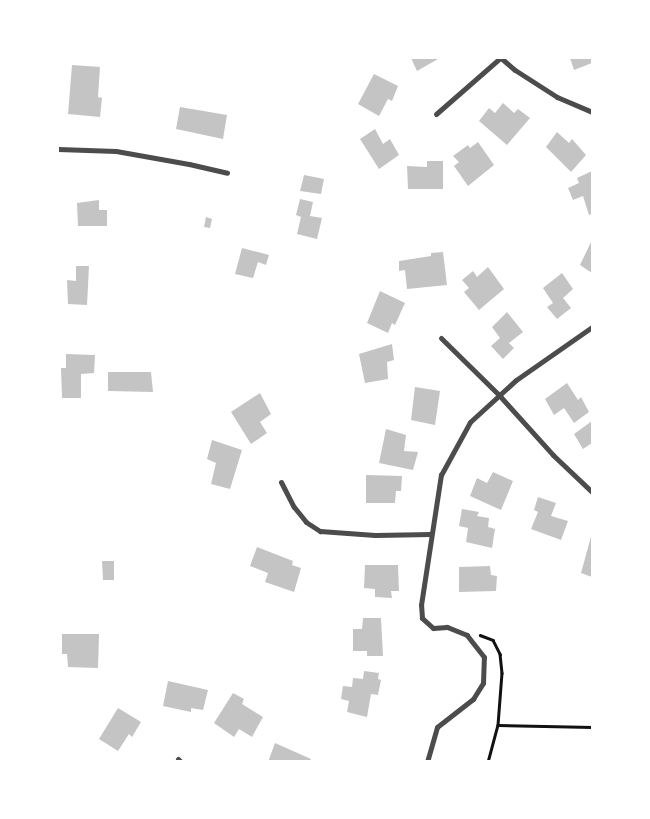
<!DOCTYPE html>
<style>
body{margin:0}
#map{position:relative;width:650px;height:819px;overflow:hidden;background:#fff;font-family:"Public Sans",sans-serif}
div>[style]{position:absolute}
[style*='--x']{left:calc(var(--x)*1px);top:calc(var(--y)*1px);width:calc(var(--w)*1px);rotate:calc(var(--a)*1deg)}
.building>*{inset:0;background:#c4c4c4}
.path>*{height:2.5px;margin:-1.25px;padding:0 1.25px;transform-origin:1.25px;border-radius:1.25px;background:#111}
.minor>*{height:5px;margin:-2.5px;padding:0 2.5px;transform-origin:2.5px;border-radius:2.5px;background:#4c4c4c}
span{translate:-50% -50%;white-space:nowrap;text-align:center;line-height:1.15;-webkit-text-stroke:4px #fff;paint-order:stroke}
.frame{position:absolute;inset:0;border:59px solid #fff;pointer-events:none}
</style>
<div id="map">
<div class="building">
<div style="clip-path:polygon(411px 58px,437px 58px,438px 59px,417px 71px)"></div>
<div style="clip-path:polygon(570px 58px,592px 58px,592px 63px,574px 70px)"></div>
<div style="clip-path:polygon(72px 65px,100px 67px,98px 97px,102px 98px,100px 117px,68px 114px)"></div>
<div style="clip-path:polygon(374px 74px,398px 86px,392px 101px,388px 99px,379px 116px,358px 104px)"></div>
<div style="clip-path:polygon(503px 103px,514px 113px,518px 109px,530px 118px,507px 145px,479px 121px,489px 108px,495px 113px)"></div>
<div style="clip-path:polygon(180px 107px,227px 115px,223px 139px,176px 129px)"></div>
<div style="clip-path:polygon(375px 129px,383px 144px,390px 139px,399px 155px,379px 169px,360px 139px)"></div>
<div style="clip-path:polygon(557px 132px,569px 143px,572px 139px,586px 155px,571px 172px,546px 147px)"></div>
<div style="clip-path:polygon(478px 142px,494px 165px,468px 186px,454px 166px,459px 162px,453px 156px,468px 145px,470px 148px)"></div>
<div style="clip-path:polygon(427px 161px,443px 161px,443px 189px,408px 189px,407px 166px,427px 167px)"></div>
<div style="clip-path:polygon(592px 171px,592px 214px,589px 215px,583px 196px,573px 200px,568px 188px,579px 183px,577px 178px)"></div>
<div style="clip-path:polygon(304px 175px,324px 179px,321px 194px,300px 191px)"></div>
<div style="clip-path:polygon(300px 199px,313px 202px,310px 216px,322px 218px,317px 239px,297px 234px,301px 217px,296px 215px)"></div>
<div style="clip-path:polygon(99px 200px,99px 210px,107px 210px,107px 226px,78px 226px,77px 203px)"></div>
<div style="clip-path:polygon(206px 217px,212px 219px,210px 228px,204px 227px)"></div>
<div style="clip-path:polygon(592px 240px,592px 273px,580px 265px)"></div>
<div style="clip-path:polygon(242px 248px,269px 255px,266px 265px,258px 262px,253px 278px,235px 274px)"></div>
<div style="clip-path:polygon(443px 252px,447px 285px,407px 289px,405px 270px,399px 271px,399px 261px,431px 256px,431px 253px)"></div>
<div style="clip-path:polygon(76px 266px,89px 266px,87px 305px,68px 304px,67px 280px,76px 281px)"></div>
<div style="clip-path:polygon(488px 267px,504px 289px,479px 310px,464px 292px,469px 288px,462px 280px,473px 271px,477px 277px)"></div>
<div style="clip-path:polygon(562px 273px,573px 289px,563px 298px,571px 308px,557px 319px,547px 307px,553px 303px,543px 288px)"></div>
<div style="clip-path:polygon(380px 291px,405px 303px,395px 325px,392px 323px,388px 333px,367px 323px)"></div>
<div style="clip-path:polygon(507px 312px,523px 332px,509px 343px,514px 348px,503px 359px,491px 346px,500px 338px,492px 327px)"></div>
<div style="clip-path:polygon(392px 344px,394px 360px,387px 362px,388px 379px,365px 383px,359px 354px)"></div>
<div style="clip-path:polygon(66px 354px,95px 355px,94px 373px,81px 374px,81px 398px,62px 398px,61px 368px,66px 368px)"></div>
<div style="clip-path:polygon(108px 372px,151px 372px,153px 392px,108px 391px)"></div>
<div style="clip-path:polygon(567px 383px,578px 400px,581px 397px,589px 412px,574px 423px,564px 408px,554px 415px,545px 399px)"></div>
<div style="clip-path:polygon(415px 387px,440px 391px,435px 425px,411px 420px)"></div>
<div style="clip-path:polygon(260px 393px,271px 414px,260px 422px,267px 433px,251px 444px,231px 412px)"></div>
<div style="clip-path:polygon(592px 421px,592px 443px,583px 449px,574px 434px)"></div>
<div style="clip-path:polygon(386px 429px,406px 435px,404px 451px,418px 452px,413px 470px,379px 463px)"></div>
<div style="clip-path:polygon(212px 440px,242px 450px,230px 489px,211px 484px,216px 463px,207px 459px)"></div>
<div style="clip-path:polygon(493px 472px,513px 481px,501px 510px,470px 496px,477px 478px,487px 483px)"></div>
<div style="clip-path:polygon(366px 475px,402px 476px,401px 491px,396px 491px,395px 503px,366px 503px)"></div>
<div style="clip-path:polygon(538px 497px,556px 503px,551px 516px,568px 521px,561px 540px,531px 529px,538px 512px,534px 510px)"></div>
<div style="clip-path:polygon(462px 509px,479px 512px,477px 516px,489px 518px,488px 527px,495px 529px,492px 548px,466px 542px,468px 528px,459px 526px)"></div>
<div style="clip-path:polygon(592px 533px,592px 577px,581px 573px)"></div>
<div style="clip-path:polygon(257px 547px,293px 561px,292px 565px,301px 568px,294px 592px,265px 582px,268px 573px,250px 566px)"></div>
<div style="clip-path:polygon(102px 561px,114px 561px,114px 580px,103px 580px)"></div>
<div style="clip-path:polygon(365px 565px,398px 565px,399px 591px,391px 591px,392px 598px,375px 597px,375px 589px,364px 588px)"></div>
<div style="clip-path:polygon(490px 566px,491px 575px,497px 576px,496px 591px,459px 592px,459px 567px)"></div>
<div style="clip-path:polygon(363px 618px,381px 618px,383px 656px,367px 656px,367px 651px,353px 651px,353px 629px,362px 629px)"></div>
<div style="clip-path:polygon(62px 634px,99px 634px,98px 668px,68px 667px,67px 654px,62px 654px)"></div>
<div style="clip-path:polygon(364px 671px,379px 673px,378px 679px,381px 680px,378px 695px,371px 694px,367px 717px,347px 712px,349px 701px,341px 699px,343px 686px,352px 687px,353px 678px,363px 679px)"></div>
<div style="clip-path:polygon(168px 681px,208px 690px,203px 710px,191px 708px,191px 712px,163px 706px)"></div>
<div style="clip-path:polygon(233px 693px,244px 699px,242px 704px,263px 717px,252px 737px,239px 729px,234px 737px,214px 723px)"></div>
<div style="clip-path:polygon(118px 708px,141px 722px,132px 737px,129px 734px,118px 751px,99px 739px)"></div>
<div style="clip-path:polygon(275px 743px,311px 759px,309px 762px,268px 762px)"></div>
</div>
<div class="path">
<div style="--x:480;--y:635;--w:14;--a:21"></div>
<div style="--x:493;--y:640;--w:16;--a:63"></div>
<div style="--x:500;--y:654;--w:19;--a:84"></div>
<div style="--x:502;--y:673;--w:52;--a:94.4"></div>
<div style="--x:498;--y:725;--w:38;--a:105"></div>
<div style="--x:498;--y:725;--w:94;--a:1.2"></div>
</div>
<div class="minor">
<div style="--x:501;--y:58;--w:18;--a:41"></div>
<div style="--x:515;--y:70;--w:50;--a:32.7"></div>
<div style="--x:557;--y:97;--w:38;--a:23"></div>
<div style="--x:436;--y:114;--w:85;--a:-41.2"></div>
<div style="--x:58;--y:149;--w:58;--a:2"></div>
<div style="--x:116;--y:151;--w:74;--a:10.1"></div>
<div style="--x:189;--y:164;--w:39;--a:13"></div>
<div style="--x:441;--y:338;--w:81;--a:44.5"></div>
<div style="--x:499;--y:395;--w:81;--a:48"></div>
<div style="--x:553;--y:455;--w:54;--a:43.5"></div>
<div style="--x:281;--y:482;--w:28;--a:63"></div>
<div style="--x:294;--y:507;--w:19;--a:51"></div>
<div style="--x:306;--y:522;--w:17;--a:33"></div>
<div style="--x:320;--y:531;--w:55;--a:4.2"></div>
<div style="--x:375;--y:535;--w:56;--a:-1"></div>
<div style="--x:178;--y:759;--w:4;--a:45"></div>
<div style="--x:427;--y:762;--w:36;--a:-74"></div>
<div style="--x:437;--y:727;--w:46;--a:-37.9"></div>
<div style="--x:473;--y:699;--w:19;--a:-58"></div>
<div style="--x:483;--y:683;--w:26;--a:-88"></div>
<div style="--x:484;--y:657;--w:28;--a:-128"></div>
<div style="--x:467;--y:635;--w:22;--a:-158"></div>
<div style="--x:447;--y:627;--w:14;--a:176"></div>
<div style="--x:433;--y:628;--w:15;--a:-138"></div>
<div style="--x:422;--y:618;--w:13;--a:-94"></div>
<div style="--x:421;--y:605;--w:132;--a:-81.3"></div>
<div style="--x:441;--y:475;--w:60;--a:-61.3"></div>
<div style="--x:470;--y:422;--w:62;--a:-42.4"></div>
<div style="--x:516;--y:380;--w:93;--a:-34.9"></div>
</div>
<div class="frame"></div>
</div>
